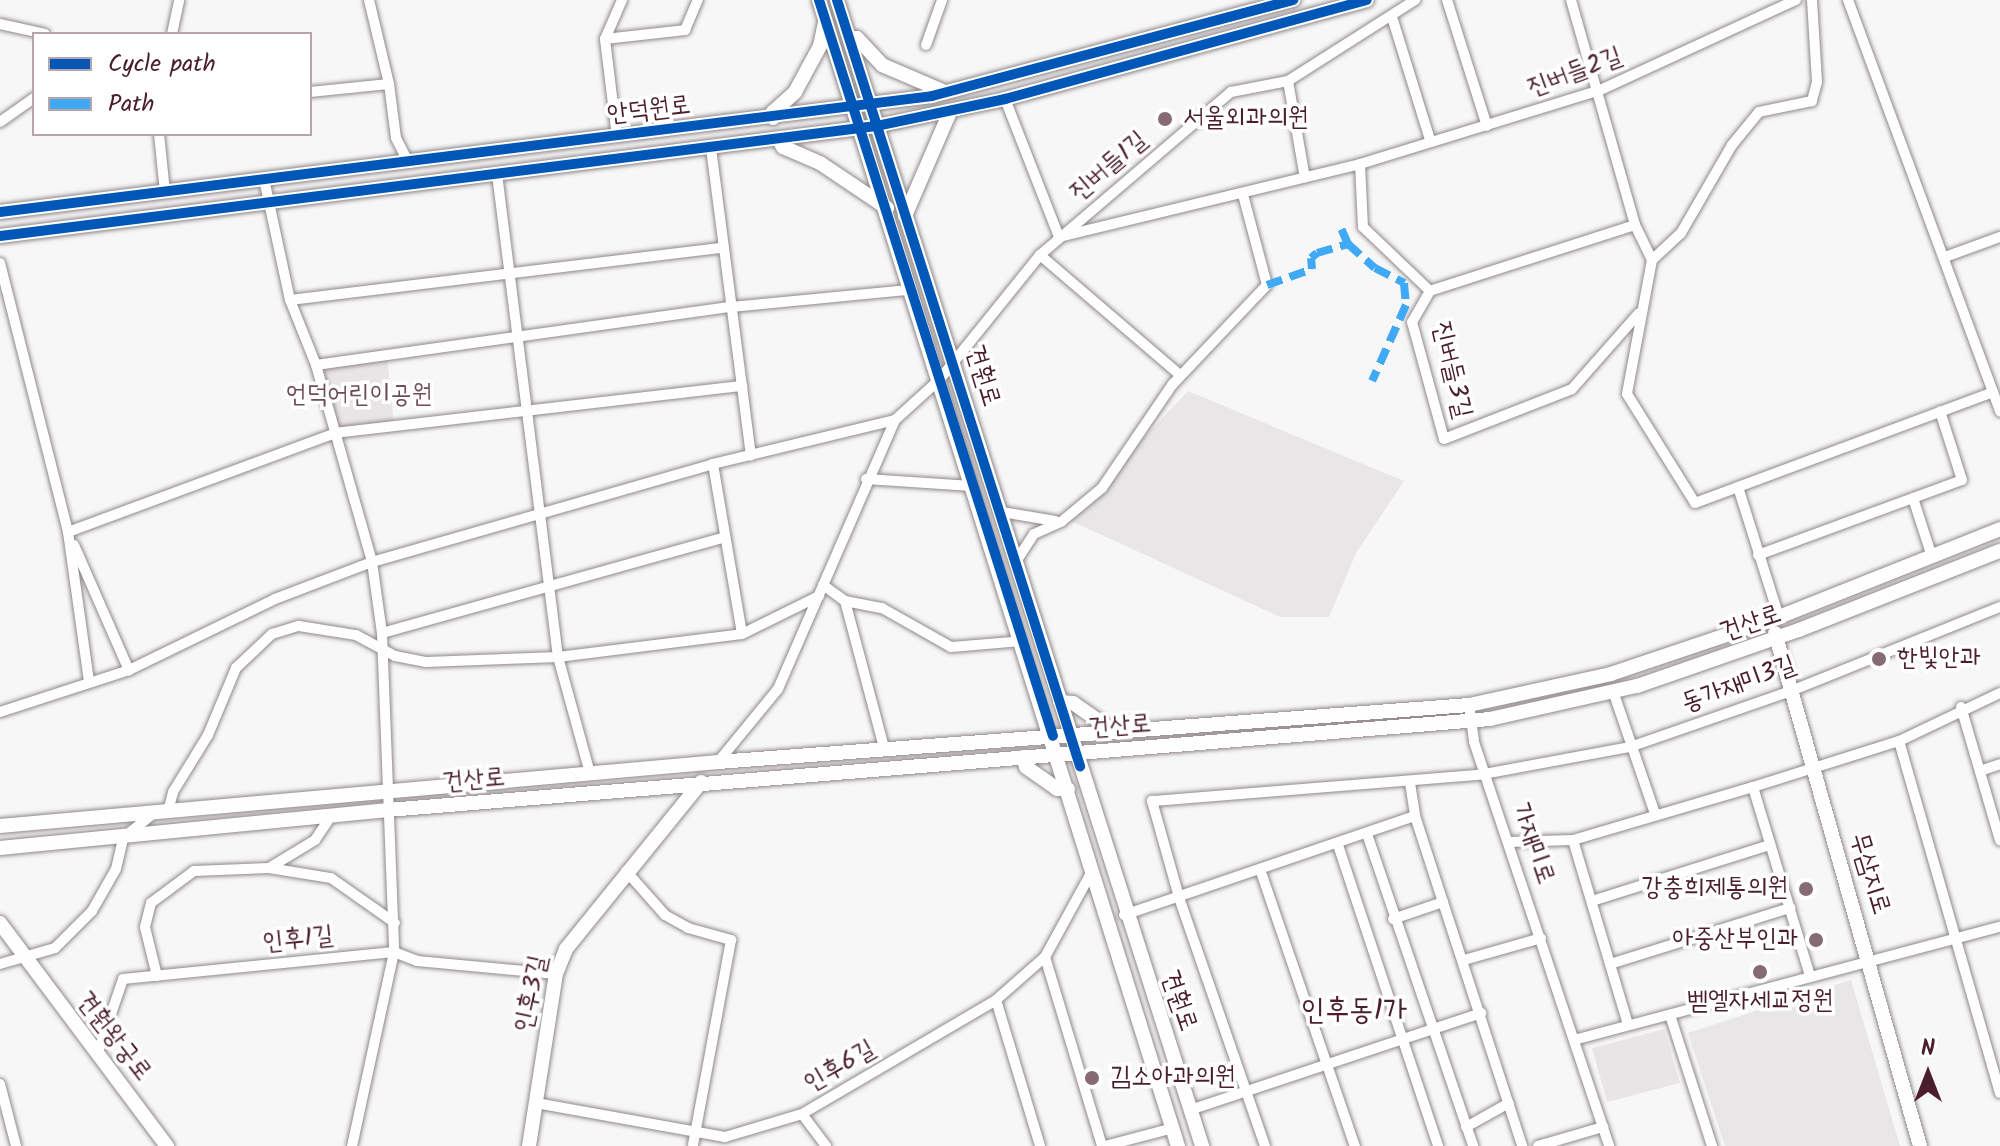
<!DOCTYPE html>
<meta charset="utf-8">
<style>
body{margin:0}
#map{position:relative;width:2000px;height:1146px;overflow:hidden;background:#f7f7f7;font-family:Kalam,"Poor Story",sans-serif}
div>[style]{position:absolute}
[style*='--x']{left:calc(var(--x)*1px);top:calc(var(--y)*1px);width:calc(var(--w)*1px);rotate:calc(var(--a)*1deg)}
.built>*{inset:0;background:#e9e6e7}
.green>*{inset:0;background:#e9e5e6}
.roads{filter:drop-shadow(0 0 2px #90888a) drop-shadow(0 0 2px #90888a)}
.street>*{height:10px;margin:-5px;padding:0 5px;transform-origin:5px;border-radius:5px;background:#fefefe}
.secondary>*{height:14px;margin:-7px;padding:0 7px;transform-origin:7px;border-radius:7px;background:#fefefe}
.quiet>*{height:8px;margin-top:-4px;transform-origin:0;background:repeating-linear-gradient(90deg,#3fa9f5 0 16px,transparent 0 24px)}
.cycleway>*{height:10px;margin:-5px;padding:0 5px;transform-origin:5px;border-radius:5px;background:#0057b8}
.dots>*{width:22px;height:22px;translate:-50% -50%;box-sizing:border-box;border:4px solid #fff;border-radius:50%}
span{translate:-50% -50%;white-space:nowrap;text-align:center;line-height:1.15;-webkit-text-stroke:7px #fff;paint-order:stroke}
.street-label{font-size:26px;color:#4a1f2b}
.poi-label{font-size:26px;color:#4a1f2b}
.left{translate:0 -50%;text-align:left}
.right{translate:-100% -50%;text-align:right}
.park-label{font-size:26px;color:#6f4d56}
.quarter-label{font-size:30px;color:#4a1f2b}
.legend{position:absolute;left:32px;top:32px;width:280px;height:104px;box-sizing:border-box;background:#fff;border:2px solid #b7a5aa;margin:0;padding:10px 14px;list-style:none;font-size:24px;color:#4a1f2b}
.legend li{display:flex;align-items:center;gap:16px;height:40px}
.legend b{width:40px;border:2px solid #b7a5aa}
.north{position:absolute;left:1888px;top:1034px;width:80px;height:80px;-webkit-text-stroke:6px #fff;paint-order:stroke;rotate:0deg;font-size:22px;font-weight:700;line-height:32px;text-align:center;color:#4a1f2b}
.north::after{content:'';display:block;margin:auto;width:28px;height:36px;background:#4a1f2b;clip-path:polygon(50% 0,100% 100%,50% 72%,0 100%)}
</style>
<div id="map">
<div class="built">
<div style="clip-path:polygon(1188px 391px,1404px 481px,1356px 553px,1329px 617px,1280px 617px,1067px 519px)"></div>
<div style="clip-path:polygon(1851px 980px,1900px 1146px,1725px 1146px,1688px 1033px)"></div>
</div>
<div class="green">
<div style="clip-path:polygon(387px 355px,394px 426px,334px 430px,316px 365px)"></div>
<div style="clip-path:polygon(1664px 1029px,1680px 1083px,1607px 1102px,1592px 1048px)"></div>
</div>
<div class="roads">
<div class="street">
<div style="--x:369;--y:0;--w:86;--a:76.6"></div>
<div style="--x:389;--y:84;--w:54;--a:82.6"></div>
<div style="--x:396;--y:138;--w:28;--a:63"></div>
<div style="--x:1447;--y:0;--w:132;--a:72.4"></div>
<div style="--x:1571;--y:0;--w:234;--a:74.1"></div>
<div style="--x:1635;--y:225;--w:39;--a:64"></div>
<div style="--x:1812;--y:0;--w:82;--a:86.5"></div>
<div style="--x:1817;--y:82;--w:20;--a:105"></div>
<div style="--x:1812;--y:101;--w:54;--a:168.3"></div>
<div style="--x:1759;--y:112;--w:43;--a:129.3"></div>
<div style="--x:1732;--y:145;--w:102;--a:120.1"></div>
<div style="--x:1681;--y:233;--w:40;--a:137"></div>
<div style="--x:1652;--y:260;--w:136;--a:100.6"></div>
<div style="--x:1627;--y:394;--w:128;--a:58"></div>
<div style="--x:1695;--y:503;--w:318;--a:-20.4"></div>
<div style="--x:1848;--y:0;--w:439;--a:69.7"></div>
<div style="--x:1392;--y:17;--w:129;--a:72.8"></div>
<div style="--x:0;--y:24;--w:46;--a:12.5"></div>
<div style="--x:172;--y:34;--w:35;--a:-78"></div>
<div style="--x:605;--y:39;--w:81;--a:-6.4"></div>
<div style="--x:685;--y:30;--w:33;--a:-67"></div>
<div style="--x:926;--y:45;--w:48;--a:-70.4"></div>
<div style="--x:1288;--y:81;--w:98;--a:80.1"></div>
<div style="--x:310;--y:92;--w:79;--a:-5.8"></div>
<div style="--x:1005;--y:99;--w:148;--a:68.6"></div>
<div style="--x:1059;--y:237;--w:310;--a:-13.6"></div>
<div style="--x:1360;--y:164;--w:249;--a:-17.1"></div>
<div style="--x:1598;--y:91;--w:218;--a:-24.7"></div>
<div style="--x:0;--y:122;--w:42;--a:-35.2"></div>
<div style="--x:159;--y:134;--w:58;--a:84.1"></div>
<div style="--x:617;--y:137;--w:99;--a:-97"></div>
<div style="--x:605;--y:39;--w:43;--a:-66.4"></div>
<div style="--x:711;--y:148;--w:310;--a:82.6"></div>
<div style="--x:1360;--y:164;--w:63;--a:87.3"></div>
<div style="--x:1363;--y:227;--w:93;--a:43.7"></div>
<div style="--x:497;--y:174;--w:487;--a:82.8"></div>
<div style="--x:558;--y:657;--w:120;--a:74.6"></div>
<div style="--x:264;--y:179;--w:124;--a:77.9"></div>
<div style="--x:290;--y:300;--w:70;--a:68.2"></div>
<div style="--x:316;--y:365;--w:205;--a:74.1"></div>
<div style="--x:372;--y:562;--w:72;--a:82"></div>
<div style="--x:382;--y:633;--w:319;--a:87.8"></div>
<div style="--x:394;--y:952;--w:198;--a:102.2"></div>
<div style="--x:1635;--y:225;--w:215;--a:162.2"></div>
<div style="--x:1430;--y:291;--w:36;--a:120"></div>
<div style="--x:1412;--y:322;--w:121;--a:74.7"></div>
<div style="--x:1444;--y:439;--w:137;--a:-21.3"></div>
<div style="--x:1572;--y:389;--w:101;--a:-48.6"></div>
<div style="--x:1040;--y:255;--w:184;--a:40.6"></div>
<div style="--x:1945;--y:257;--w:59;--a:-20"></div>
<div style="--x:0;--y:263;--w:277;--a:75.8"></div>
<div style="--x:68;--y:532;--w:150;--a:82"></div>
<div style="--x:290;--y:300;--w:435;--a:-6.9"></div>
<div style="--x:316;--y:365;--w:419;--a:-8"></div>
<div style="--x:731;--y:307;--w:179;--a:-5.5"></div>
<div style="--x:713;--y:464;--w:172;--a:80.3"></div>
<div style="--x:866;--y:479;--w:106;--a:3.8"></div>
<div style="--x:1738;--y:487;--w:136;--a:72.5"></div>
<div style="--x:1913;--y:498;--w:62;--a:72.1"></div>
<div style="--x:1002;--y:512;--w:54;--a:9.6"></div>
<div style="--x:68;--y:532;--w:285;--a:-20.3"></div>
<div style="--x:335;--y:433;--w:410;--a:-6.6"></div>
<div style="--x:74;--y:545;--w:137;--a:66.3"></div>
<div style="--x:1758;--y:555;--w:217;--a:-20.2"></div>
<div style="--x:1962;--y:480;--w:72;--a:-107.7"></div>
<div style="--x:1017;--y:560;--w:31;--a:-57"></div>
<div style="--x:1034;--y:534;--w:30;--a:-24"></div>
<div style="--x:1061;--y:522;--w:53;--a:-39.7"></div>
<div style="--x:1102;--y:488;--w:125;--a:-55.8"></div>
<div style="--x:1172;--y:385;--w:138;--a:-46.5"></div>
<div style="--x:1267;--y:285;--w:93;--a:-104.9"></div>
<div style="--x:823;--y:585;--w:27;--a:36"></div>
<div style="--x:845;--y:601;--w:155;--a:75.1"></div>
<div style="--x:845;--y:601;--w:38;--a:11"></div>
<div style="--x:882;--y:608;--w:79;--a:29.5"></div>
<div style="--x:951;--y:647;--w:71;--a:-4.8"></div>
<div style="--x:382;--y:633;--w:356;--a:-15.6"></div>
<div style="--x:1613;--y:691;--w:130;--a:71.1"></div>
<div style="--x:1469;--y:705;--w:37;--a:82"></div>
<div style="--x:1474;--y:742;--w:426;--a:71.5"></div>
<div style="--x:1961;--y:707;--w:139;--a:73.7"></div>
<div style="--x:0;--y:712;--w:136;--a:-18"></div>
<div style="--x:129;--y:670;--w:162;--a:-25.9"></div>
<div style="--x:275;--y:599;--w:104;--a:-20.9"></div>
<div style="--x:372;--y:562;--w:355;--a:-16"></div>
<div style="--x:713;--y:464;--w:187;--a:-13.6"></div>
<div style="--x:1899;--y:741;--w:366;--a:74"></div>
<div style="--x:718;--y:762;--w:94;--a:-50.6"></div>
<div style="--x:778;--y:689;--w:293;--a:-66.5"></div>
<div style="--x:895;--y:420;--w:61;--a:-42.3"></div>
<div style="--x:940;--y:379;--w:159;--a:-51.1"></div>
<div style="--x:1040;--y:255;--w:251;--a:-40.5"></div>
<div style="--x:1231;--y:92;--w:58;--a:-10.9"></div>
<div style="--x:1288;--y:81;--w:151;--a:-32.5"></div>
<div style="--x:1980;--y:771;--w:21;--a:-19"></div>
<div style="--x:1410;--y:783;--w:33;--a:81"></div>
<div style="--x:1415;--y:816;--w:347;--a:72"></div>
<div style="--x:1753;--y:787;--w:197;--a:73.2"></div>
<div style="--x:168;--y:811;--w:20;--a:-75"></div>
<div style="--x:173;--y:792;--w:67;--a:-58.4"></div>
<div style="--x:208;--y:735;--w:73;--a:-67.3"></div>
<div style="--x:236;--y:668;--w:50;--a:-43.4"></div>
<div style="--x:272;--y:634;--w:28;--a:-17"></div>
<div style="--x:299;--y:626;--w:58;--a:9"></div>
<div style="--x:356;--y:635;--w:44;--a:28.3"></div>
<div style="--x:395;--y:656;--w:32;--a:11"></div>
<div style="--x:426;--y:662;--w:132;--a:-2.2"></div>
<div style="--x:558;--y:657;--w:185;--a:-7.1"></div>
<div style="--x:742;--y:634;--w:86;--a:-26.3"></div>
<div style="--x:1367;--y:834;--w:330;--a:71.2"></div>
<div style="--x:1573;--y:840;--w:193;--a:73.4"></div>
<div style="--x:1509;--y:842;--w:64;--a:-1.8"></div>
<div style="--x:1573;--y:840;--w:188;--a:-16.4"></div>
<div style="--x:1753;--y:787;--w:153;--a:-17.5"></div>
<div style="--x:1899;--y:741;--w:112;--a:-25.4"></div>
<div style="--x:1338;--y:845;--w:317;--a:71.6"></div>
<div style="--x:269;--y:868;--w:63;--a:9.2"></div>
<div style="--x:331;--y:878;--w:78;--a:35.1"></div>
<div style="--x:626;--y:871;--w:59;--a:48.4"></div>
<div style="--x:665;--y:915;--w:26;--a:29"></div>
<div style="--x:688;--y:928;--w:45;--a:15.6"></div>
<div style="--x:731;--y:940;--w:209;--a:100.5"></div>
<div style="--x:1261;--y:872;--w:290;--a:71.1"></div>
<div style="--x:1592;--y:901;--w:187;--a:-17.5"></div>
<div style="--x:1124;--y:915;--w:307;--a:-18.8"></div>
<div style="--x:1393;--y:919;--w:53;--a:-18.8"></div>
<div style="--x:1045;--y:957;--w:197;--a:73.2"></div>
<div style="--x:1464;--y:960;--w:80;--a:-15.9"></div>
<div style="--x:0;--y:964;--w:57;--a:-16.2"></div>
<div style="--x:55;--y:948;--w:52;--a:-45"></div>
<div style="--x:92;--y:911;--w:48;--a:-60.3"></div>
<div style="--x:116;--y:869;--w:32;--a:-77"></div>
<div style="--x:123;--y:838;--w:40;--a:-39"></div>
<div style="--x:1610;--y:964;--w:189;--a:-17.3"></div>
<div style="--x:157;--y:976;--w:50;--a:-103.8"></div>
<div style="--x:145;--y:927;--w:25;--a:-76"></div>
<div style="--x:151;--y:903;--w:54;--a:-36.7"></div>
<div style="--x:194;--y:871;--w:75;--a:-2.3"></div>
<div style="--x:269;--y:868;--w:54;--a:-31.3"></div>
<div style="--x:315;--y:840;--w:29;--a:-56"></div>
<div style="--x:996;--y:1000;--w:152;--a:73.2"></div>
<div style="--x:1670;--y:1015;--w:138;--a:72.2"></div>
<div style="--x:1574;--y:1040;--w:441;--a:-14.9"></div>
<div style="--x:97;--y:1055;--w:80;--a:-71.1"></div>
<div style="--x:123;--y:979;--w:272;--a:-5.7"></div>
<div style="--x:394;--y:952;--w:25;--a:21"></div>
<div style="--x:417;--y:961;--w:140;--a:5.3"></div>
<div style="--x:0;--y:1084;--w:64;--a:75.5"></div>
<div style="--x:536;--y:1103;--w:192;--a:10.2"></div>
<div style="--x:725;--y:1137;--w:80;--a:-16.6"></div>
<div style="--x:802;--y:1114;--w:225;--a:-30.4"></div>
<div style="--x:996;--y:1000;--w:65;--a:-41.3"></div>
<div style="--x:1045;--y:957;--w:96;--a:-61.3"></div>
<div style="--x:1190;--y:1110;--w:307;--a:-18.4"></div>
<div style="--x:802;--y:1114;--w:40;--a:53"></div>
<div style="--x:1466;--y:1127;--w:49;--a:-29.2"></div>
<div style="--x:1105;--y:1146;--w:70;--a:-14.8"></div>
<div style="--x:1265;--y:1146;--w:263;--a:-109.1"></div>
<div style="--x:1179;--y:897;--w:100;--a:-105.7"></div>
<div style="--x:1152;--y:801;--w:333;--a:-4.6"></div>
<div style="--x:1484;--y:774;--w:148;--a:-10.5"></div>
<div style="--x:1630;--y:747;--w:170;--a:-19.2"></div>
<div style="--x:1791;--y:691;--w:225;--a:-21.9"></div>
<div style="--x:1538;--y:1146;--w:68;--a:-16.3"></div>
</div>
<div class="secondary">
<div style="--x:819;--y:0;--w:1201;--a:72.61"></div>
<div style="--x:837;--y:0;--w:1203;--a:72.33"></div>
<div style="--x:850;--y:40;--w:7;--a:-16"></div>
<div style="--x:857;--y:38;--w:37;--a:47"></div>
<div style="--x:882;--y:65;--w:69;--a:23.2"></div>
<div style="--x:773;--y:118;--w:6;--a:-90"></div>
<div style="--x:773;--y:112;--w:30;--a:-42"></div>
<div style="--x:795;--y:92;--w:52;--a:-61.5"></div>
<div style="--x:820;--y:46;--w:25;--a:-78"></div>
<div style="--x:779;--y:140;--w:8;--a:60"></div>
<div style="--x:783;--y:147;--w:40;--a:23.4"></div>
<div style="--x:820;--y:163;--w:81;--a:33.9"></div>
<div style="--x:0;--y:212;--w:939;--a:-7.09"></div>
<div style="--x:932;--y:96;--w:374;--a:-14.9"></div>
<div style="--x:905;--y:216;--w:113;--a:-66.6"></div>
<div style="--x:0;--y:236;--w:883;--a:-7.16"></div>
<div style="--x:876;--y:126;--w:132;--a:-11.8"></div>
<div style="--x:1005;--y:99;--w:375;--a:-15.3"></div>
<div style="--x:1775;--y:633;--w:533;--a:74.22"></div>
<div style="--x:1060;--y:702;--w:13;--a:4"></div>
<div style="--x:1073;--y:703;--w:49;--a:35"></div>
<div style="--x:1023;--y:757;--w:10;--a:73"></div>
<div style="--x:1026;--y:767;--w:38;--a:35"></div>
<div style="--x:1057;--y:789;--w:11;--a:0"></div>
<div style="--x:0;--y:826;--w:721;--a:-5.09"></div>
<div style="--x:718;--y:762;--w:753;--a:-4.34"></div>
<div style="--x:1469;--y:705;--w:145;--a:-12.3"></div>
<div style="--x:1611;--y:674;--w:177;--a:-18.7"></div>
<div style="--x:1779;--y:617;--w:238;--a:-21.7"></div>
<div style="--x:0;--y:848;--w:390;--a:-5.6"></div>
<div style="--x:388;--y:810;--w:1106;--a:-4.72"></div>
<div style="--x:1490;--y:719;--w:151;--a:-12.7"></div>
<div style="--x:1637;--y:686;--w:171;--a:-19.1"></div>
<div style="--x:1799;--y:630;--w:216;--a:-21.5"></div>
<div style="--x:0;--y:923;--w:279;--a:53.2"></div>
<div style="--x:529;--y:1146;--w:174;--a:-81.1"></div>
<div style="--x:556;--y:974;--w:27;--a:-68"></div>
<div style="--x:566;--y:949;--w:215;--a:-51"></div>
</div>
</div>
<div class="quiet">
<div style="--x:1348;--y:244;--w:36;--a:42"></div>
<div style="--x:1375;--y:268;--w:33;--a:27"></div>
<div style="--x:1404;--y:283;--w:22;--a:85"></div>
<div style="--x:1406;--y:305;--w:83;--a:114.1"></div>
<div style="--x:1267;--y:285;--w:48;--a:-19.6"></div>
<div style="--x:1312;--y:269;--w:11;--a:-95"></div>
<div style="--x:1311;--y:258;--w:8;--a:-40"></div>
<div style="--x:1317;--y:253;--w:32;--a:-16"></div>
<div style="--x:1348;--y:244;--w:17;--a:-114"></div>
</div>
<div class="cycleway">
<div style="--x:819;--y:0;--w:772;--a:72.36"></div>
<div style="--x:837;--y:0;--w:804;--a:72.4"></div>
<div style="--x:0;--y:212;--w:939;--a:-7.09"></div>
<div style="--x:932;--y:96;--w:374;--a:-14.9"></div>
<div style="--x:0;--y:236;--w:883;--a:-7.16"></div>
<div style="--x:876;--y:126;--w:132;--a:-11.8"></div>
<div style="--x:1005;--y:99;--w:375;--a:-15.3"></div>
</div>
<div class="dots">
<div style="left:1165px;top:119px;background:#876b72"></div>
<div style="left:1879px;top:659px;background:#876b72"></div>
<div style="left:1806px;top:889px;background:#876b72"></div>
<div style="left:1816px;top:940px;background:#876b72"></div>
<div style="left:1760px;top:972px;background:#876b72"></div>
<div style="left:1092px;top:1078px;background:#876b72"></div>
</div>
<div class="street-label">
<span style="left:1575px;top:73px;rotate:-20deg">진버들2길</span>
<span style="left:649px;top:111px;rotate:-7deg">안덕원로</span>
<span style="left:1109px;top:167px;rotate:-40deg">진버들1길</span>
<span style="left:1451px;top:370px;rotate:77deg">진버들3길</span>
<span style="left:982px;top:376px;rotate:73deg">견훤로</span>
<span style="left:1751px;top:624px;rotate:-19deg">건산로</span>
<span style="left:1739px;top:685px;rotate:-20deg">동가재미3길</span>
<span style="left:1120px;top:727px;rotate:-4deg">건산로</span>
<span style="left:474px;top:781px;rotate:-5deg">건산로</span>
<span style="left:1532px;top:844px;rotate:71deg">가재미로</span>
<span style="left:1869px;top:874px;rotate:73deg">무삼지로</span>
<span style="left:298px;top:940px;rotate:-6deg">인후1길</span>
<span style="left:532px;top:994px;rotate:-78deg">인후3길</span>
<span style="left:1178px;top:1001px;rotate:71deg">견훤로</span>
<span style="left:113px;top:1037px;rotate:52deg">견훤왕궁로</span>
<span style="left:840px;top:1067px;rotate:-30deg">인후6길</span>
</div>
<div class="poi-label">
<span class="left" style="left:1183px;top:119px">서울외과의원</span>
<span class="left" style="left:1897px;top:659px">한빛안과</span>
<span class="right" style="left:1788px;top:889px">강충희제통의원</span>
<span class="right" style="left:1798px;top:940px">아중산부인과</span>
<span style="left:1760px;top:1002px">벧엘자세교정원</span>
<span class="left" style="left:1110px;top:1078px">김소아과의원</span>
</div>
<div class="park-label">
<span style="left:359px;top:396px">언덕어린이공원</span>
</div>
<div class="quarter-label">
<span style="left:1354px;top:1011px">인후동1가</span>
</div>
<ul class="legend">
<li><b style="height:10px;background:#0057b8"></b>Cycle path</li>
<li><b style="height:10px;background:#3fa9f5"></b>Path</li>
</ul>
<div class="north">N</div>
</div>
